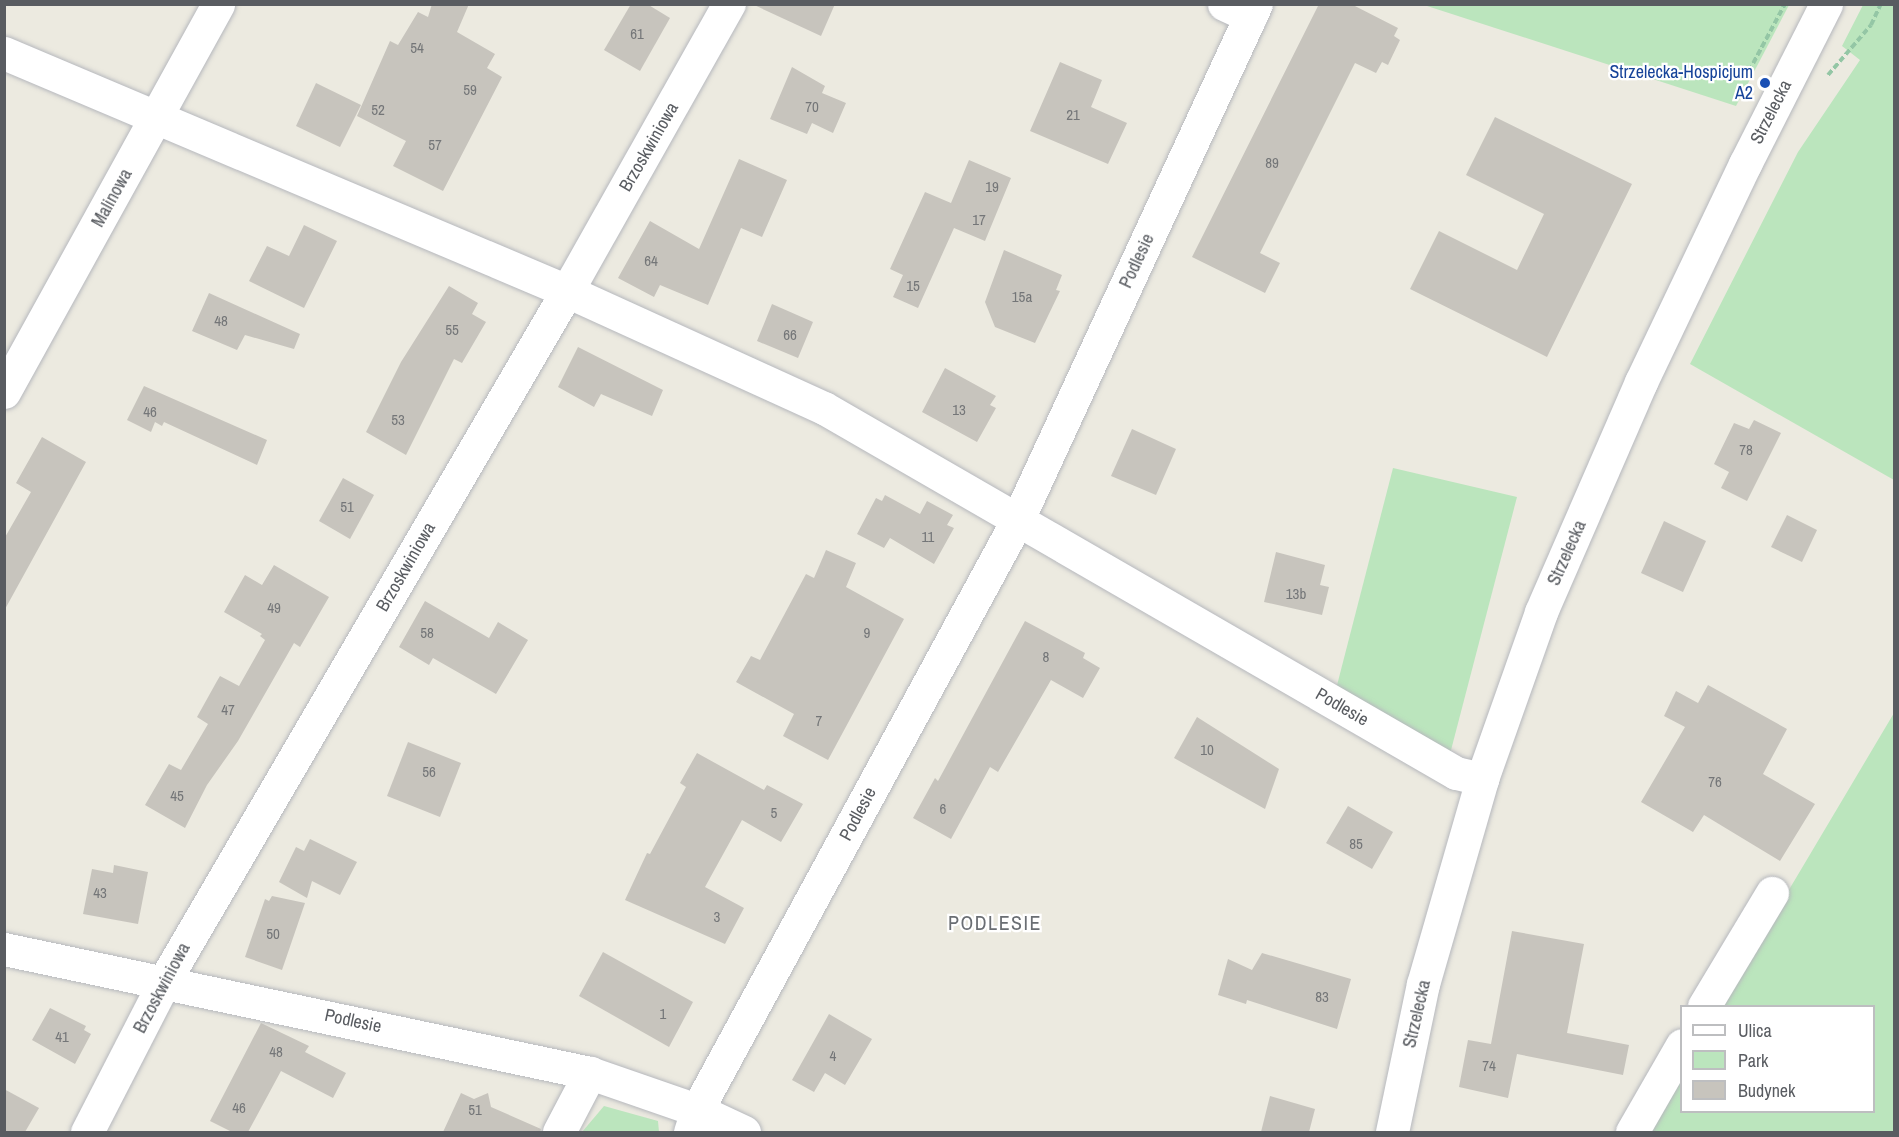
<!DOCTYPE html>
<style>
body{margin:0}
#map{position:relative;width:1899px;height:1137px;overflow:hidden;background:#eceae0;font-family:"Archivo Narrow",sans-serif}
div>[style]{position:absolute}
[style*='--x']{left:calc(var(--x)*1px);top:calc(var(--y)*1px);width:calc(var(--w)*1px);rotate:calc(var(--a)*1deg)}
.green>*{inset:0;background:#bbe5bd}
.building>*{inset:0;background:#c7c4bd}
.path>*{height:4px;margin-top:-2px;transform-origin:0;background:repeating-linear-gradient(90deg,#94c6a5 0 6px,transparent 0 9px)}
.roads{filter:drop-shadow(0 0 2px #b6b8bd) drop-shadow(0 0 2px #b6b8bd)}
.street>*{height:33px;margin:-16.5px;padding:0 16.5px;transform-origin:16.5px;border-radius:16.5px;background:#fff}
.secondary>*{height:33px;margin:-16.5px;padding:0 16.5px;transform-origin:16.5px;border-radius:16.5px;background:#fff}
.dots>*{width:16px;height:16px;translate:-50% -50%;box-sizing:border-box;border:3px solid #fff;border-radius:50%}
span{translate:-50% -50%;white-space:nowrap;text-align:center;line-height:1.15;-webkit-text-stroke:4.5px #fff;paint-order:stroke}
.number-label{font-size:15px;color:#747678}
.number-label span{-webkit-text-stroke-width:0}
.transit-label{font-size:18px;color:#164399}
.right{translate:-100% -50%;text-align:right}
.street-label{font-size:18px;color:#595c61}
.neighbourhood-label{font-size:20px;color:#6a6e73;letter-spacing:1.5px}
.frame{position:absolute;inset:0;border:6px solid #595c61;pointer-events:none}
.legend{position:absolute;left:1680px;top:1005px;width:195px;height:108px;box-sizing:border-box;background:#fff;border:2px solid #bdbec0;margin:0;padding:8px 10px;list-style:none;font-size:18px;color:#595c61}
.legend li{display:flex;align-items:center;gap:12px;height:30px}
.legend b{width:30px;border:2px solid #bdbec0}
</style>
<div id="map">
<div class="green">
<div style="clip-path:polygon(1424px 5px,1789px 5px,1736px 106px)"></div>
<div style="clip-path:polygon(1863px 5px,1894px 5px,1894px 480px,1690px 364px,1798px 152px,1860px 60px,1842px 46px)"></div>
<div style="clip-path:polygon(1393px 468px,1517px 497px,1450px 754px,1335px 693px)"></div>
<div style="clip-path:polygon(1894px 713px,1894px 1132px,1643px 1132px,1681px 1069px,1682px 1112px,1874px 1112px,1874px 1006px,1720px 1006px)"></div>
<div style="clip-path:polygon(604px 1106px,658px 1121px,659px 1132px,582px 1132px)"></div>
</div>
<div class="building">
<div style="clip-path:polygon(432px 4px,469px 4px,457px 32px,495px 54px,487px 68px,502px 77px,443px 191px,393px 166px,406px 141px,357px 116px,390px 41px,398px 45px,418px 12px,428px 17px)"></div>
<div style="clip-path:polygon(631px 4px,647px 4px,670px 18px,640px 71px,604px 50px)"></div>
<div style="clip-path:polygon(752px 4px,835px 4px,821px 36px)"></div>
<div style="clip-path:polygon(1319px 4px,1351px 4px,1398px 28px,1394px 36px,1400px 40px,1388px 65px,1382px 62px,1376px 73px,1355px 63px,1260px 253px,1280px 263px,1265px 293px,1192px 257px)"></div>
<div style="clip-path:polygon(1060px 62px,1102px 80px,1091px 107px,1127px 123px,1108px 164px,1030px 131px)"></div>
<div style="clip-path:polygon(792px 67px,825px 86px,822px 93px,846px 103px,833px 133px,812px 123px,807px 134px,770px 119px)"></div>
<div style="clip-path:polygon(316px 83px,361px 105px,340px 147px,296px 126px)"></div>
<div style="clip-path:polygon(1495px 117px,1632px 184px,1547px 357px,1410px 289px,1439px 231px,1517px 270px,1544px 214px,1466px 175px)"></div>
<div style="clip-path:polygon(739px 159px,787px 180px,762px 237px,741px 228px,708px 305px,660px 285px,654px 297px,618px 278px,650px 221px,699px 249px)"></div>
<div style="clip-path:polygon(969px 160px,1011px 178px,985px 241px,954px 228px,918px 308px,893px 297px,903px 275px,890px 269px,925px 192px,951px 203px)"></div>
<div style="clip-path:polygon(304px 225px,337px 241px,304px 308px,249px 281px,267px 246px,289px 256px)"></div>
<div style="clip-path:polygon(1004px 250px,1062px 275px,1056px 290px,1060px 291px,1035px 343px,995px 327px,985px 302px)"></div>
<div style="clip-path:polygon(449px 286px,478px 303px,472px 314px,486px 322px,462px 363px,454px 359px,406px 455px,366px 432px,401px 362px)"></div>
<div style="clip-path:polygon(209px 293px,300px 334px,294px 349px,245px 335px,237px 350px,192px 331px)"></div>
<div style="clip-path:polygon(772px 304px,813px 322px,798px 358px,757px 341px)"></div>
<div style="clip-path:polygon(578px 347px,663px 390px,652px 416px,601px 394px,594px 407px,558px 387px)"></div>
<div style="clip-path:polygon(945px 368px,996px 396px,990px 405px,996px 408px,977px 442px,922px 412px)"></div>
<div style="clip-path:polygon(144px 386px,267px 440px,257px 465px,164px 422px,162px 426px,155px 422px,151px 432px,127px 420px)"></div>
<div style="clip-path:polygon(1754px 420px,1781px 433px,1747px 501px,1721px 488px,1729px 472px,1714px 464px,1734px 423px,1749px 429px)"></div>
<div style="clip-path:polygon(1132px 429px,1176px 449px,1156px 495px,1111px 476px)"></div>
<div style="clip-path:polygon(42px 437px,86px 462px,4px 611px,4px 539px,31px 492px,16px 483px)"></div>
<div style="clip-path:polygon(343px 478px,374px 495px,350px 539px,319px 521px)"></div>
<div style="clip-path:polygon(885px 495px,920px 514px,927px 501px,953px 515px,947px 525px,954px 528px,934px 564px,890px 538px,884px 548px,857px 534px,876px 498px,882px 501px)"></div>
<div style="clip-path:polygon(1787px 515px,1817px 530px,1802px 562px,1771px 547px)"></div>
<div style="clip-path:polygon(1664px 521px,1706px 541px,1683px 592px,1641px 573px)"></div>
<div style="clip-path:polygon(826px 550px,856px 563px,846px 587px,904px 619px,828px 760px,783px 736px,794px 714px,736px 682px,751px 656px,760px 660px,806px 574px,814px 578px)"></div>
<div style="clip-path:polygon(1276px 552px,1325px 565px,1320px 585px,1329px 587px,1322px 615px,1264px 602px)"></div>
<div style="clip-path:polygon(274px 565px,329px 597px,300px 647px,294px 643px,238px 741px,207px 785px,185px 828px,145px 805px,169px 764px,181px 770px,208px 724px,197px 717px,217px 681px,220px 676px,239px 686px,265px 640px,260px 636px,262px 634px,224px 612px,245px 575px,262px 585px)"></div>
<div style="clip-path:polygon(425px 601px,489px 638px,498px 622px,528px 640px,496px 694px,433px 658px,429px 665px,399px 647px)"></div>
<div style="clip-path:polygon(1025px 621px,1085px 653px,1083px 658px,1100px 668px,1083px 698px,1051px 680px,998px 772px,990px 767px,951px 839px,913px 818px,935px 778px,938px 781px)"></div>
<div style="clip-path:polygon(1708px 685px,1787px 729px,1763px 774px,1815px 804px,1780px 861px,1704px 815px,1693px 832px,1641px 802px,1685px 727px,1664px 716px,1676px 691px,1698px 703px)"></div>
<div style="clip-path:polygon(1197px 717px,1279px 769px,1265px 809px,1174px 758px)"></div>
<div style="clip-path:polygon(408px 742px,461px 763px,440px 817px,387px 796px)"></div>
<div style="clip-path:polygon(697px 753px,764px 790px,767px 785px,803px 804px,781px 842px,742px 820px,705px 887px,744px 908px,725px 944px,625px 900px,647px 853px,650px 854px,686px 787px,680px 783px)"></div>
<div style="clip-path:polygon(1348px 806px,1393px 832px,1372px 869px,1326px 843px)"></div>
<div style="clip-path:polygon(310px 839px,357px 862px,340px 895px,312px 881px,307px 898px,279px 882px,296px 847px,304px 851px)"></div>
<div style="clip-path:polygon(114px 865px,148px 872px,138px 924px,83px 914px,92px 869px,113px 873px)"></div>
<div style="clip-path:polygon(272px 896px,305px 903px,282px 970px,245px 957px,265px 899px,269px 901px)"></div>
<div style="clip-path:polygon(1512px 931px,1584px 944px,1567px 1033px,1629px 1045px,1623px 1075px,1517px 1054px,1508px 1098px,1459px 1087px,1468px 1040px,1491px 1044px)"></div>
<div style="clip-path:polygon(603px 952px,693px 1002px,669px 1047px,579px 996px)"></div>
<div style="clip-path:polygon(1262px 953px,1351px 979px,1337px 1029px,1247px 1000px,1246px 1004px,1218px 995px,1228px 959px,1252px 970px)"></div>
<div style="clip-path:polygon(50px 1008px,86px 1026px,84px 1030px,91px 1034px,75px 1064px,32px 1040px)"></div>
<div style="clip-path:polygon(829px 1014px,872px 1039px,845px 1085px,825px 1073px,814px 1092px,792px 1080px)"></div>
<div style="clip-path:polygon(261px 1023px,309px 1046px,305px 1052px,346px 1073px,333px 1098px,281px 1071px,248px 1132px,232px 1132px,210px 1121px)"></div>
<div style="clip-path:polygon(4px 1089px,39px 1108px,25px 1132px,4px 1132px)"></div>
<div style="clip-path:polygon(461px 1093px,474px 1099px,488px 1093px,491px 1107px,541px 1129px,540px 1132px,443px 1132px)"></div>
<div style="clip-path:polygon(1270px 1096px,1315px 1109px,1309px 1132px,1261px 1132px)"></div>
</div>
<div class="path">
<div style="--x:1828;--y:75;--w:66;--a:-49.3"></div>
<div style="--x:1871;--y:25;--w:23;--a:-65"></div>
<div style="--x:1752;--y:78;--w:8;--a:-113"></div>
<div style="--x:1749;--y:71;--w:76;--a:-61.8"></div>
</div>
<div class="roads">
<div class="street">
<div style="--x:1224;--y:4;--w:29;--a:25"></div>
<div style="--x:4;--y:53;--w:611;--a:22.92"></div>
<div style="--x:567;--y:291;--w:282;--a:24.5"></div>
<div style="--x:824;--y:408;--w:730;--a:30.01"></div>
<div style="--x:1456;--y:773;--w:27;--a:13"></div>
<div style="--x:4;--y:392;--w:443;--a:-61.1"></div>
<div style="--x:4;--y:949;--w:599;--a:11.95"></div>
<div style="--x:590;--y:1073;--w:113;--a:19.1"></div>
<div style="--x:697;--y:1110;--w:52;--a:25.1"></div>
<div style="--x:1704;--y:1006;--w:132;--a:-59"></div>
<div style="--x:87;--y:1132;--w:171;--a:-62.8"></div>
<div style="--x:165;--y:980;--w:798;--a:-59.74"></div>
<div style="--x:567;--y:291;--w:330;--a:-60.6"></div>
<div style="--x:559;--y:1132;--w:67;--a:-62.3"></div>
<div style="--x:690;--y:1132;--w:23;--a:-72"></div>
<div style="--x:697;--y:1110;--w:673;--a:-61.49"></div>
<div style="--x:1018;--y:519;--w:567;--a:-65.2"></div>
<div style="--x:1632;--y:1132;--w:100;--a:-60.1"></div>
</div>
<div class="secondary">
<div style="--x:1392;--y:1132;--w:151;--a:-78.2"></div>
<div style="--x:1423;--y:984;--w:213;--a:-73.9"></div>
<div style="--x:1482;--y:779;--w:177;--a:-70.5"></div>
<div style="--x:1541;--y:612;--w:251;--a:-66.5"></div>
<div style="--x:1641;--y:382;--w:242;--a:-64.5"></div>
<div style="--x:1745;--y:164;--w:179;--a:-63.1"></div>
</div>
</div>
<div class="dots">
<div style="left:1765px;top:83px;background:#1a4fb4"></div>
</div>
<div class="number-label">
<span style="left:637px;top:34px">61</span>
<span style="left:417px;top:48px">54</span>
<span style="left:470px;top:90px">59</span>
<span style="left:812px;top:107px">70</span>
<span style="left:378px;top:110px">52</span>
<span style="left:1073px;top:115px">21</span>
<span style="left:435px;top:145px">57</span>
<span style="left:1272px;top:163px">89</span>
<span style="left:992px;top:187px">19</span>
<span style="left:979px;top:220px">17</span>
<span style="left:651px;top:261px">64</span>
<span style="left:913px;top:286px">15</span>
<span style="left:1022px;top:297px">15a</span>
<span style="left:221px;top:321px">48</span>
<span style="left:452px;top:330px">55</span>
<span style="left:790px;top:335px">66</span>
<span style="left:959px;top:410px">13</span>
<span style="left:150px;top:412px">46</span>
<span style="left:398px;top:420px">53</span>
<span style="left:1746px;top:450px">78</span>
<span style="left:347px;top:507px">51</span>
<span style="left:928px;top:537px">11</span>
<span style="left:1296px;top:594px">13b</span>
<span style="left:274px;top:608px">49</span>
<span style="left:427px;top:633px">58</span>
<span style="left:867px;top:633px">9</span>
<span style="left:1046px;top:657px">8</span>
<span style="left:228px;top:710px">47</span>
<span style="left:819px;top:721px">7</span>
<span style="left:1207px;top:750px">10</span>
<span style="left:429px;top:772px">56</span>
<span style="left:1715px;top:782px">76</span>
<span style="left:177px;top:796px">45</span>
<span style="left:943px;top:809px">6</span>
<span style="left:774px;top:813px">5</span>
<span style="left:1356px;top:844px">85</span>
<span style="left:100px;top:893px">43</span>
<span style="left:717px;top:917px">3</span>
<span style="left:273px;top:934px">50</span>
<span style="left:1322px;top:997px">83</span>
<span style="left:663px;top:1014px">1</span>
<span style="left:62px;top:1037px">41</span>
<span style="left:276px;top:1052px">48</span>
<span style="left:833px;top:1056px">4</span>
<span style="left:1489px;top:1066px">74</span>
<span style="left:239px;top:1108px">46</span>
<span style="left:475px;top:1110px">51</span>
</div>
<div class="transit-label">
<span class="right" style="left:1753px;top:83px">Strzelecka-Hospicjum<br>A2</span>
</div>
<div class="street-label">
<span style="left:1771px;top:112px;rotate:-63deg">Strzelecka</span>
<span style="left:649px;top:147px;rotate:-60deg">Brzoskwiniowa</span>
<span style="left:112px;top:198px;rotate:-61deg">Malinowa</span>
<span style="left:1137px;top:261px;rotate:-65deg">Podlesie</span>
<span style="left:1567px;top:553px;rotate:-66deg">Strzelecka</span>
<span style="left:406px;top:567px;rotate:-60deg">Brzoskwiniowa</span>
<span style="left:1342px;top:707px;rotate:30deg">Podlesie</span>
<span style="left:858px;top:814px;rotate:-62deg">Podlesie</span>
<span style="left:162px;top:988px;rotate:-62deg">Brzoskwiniowa</span>
<span style="left:1417px;top:1014px;rotate:-77deg">Strzelecka</span>
<span style="left:353px;top:1021px;rotate:12deg">Podlesie</span>
</div>
<div class="neighbourhood-label">
<span style="left:995px;top:922px">PODLESIE</span>
</div>
<div class="frame"></div>
<ul class="legend">
<li><b style="height:8px;background:#fff"></b>Ulica</li>
<li><b style="height:16px;background:#bbe5bd"></b>Park</li>
<li><b style="height:16px;background:#c7c4bd"></b>Budynek</li>
</ul>
</div>
